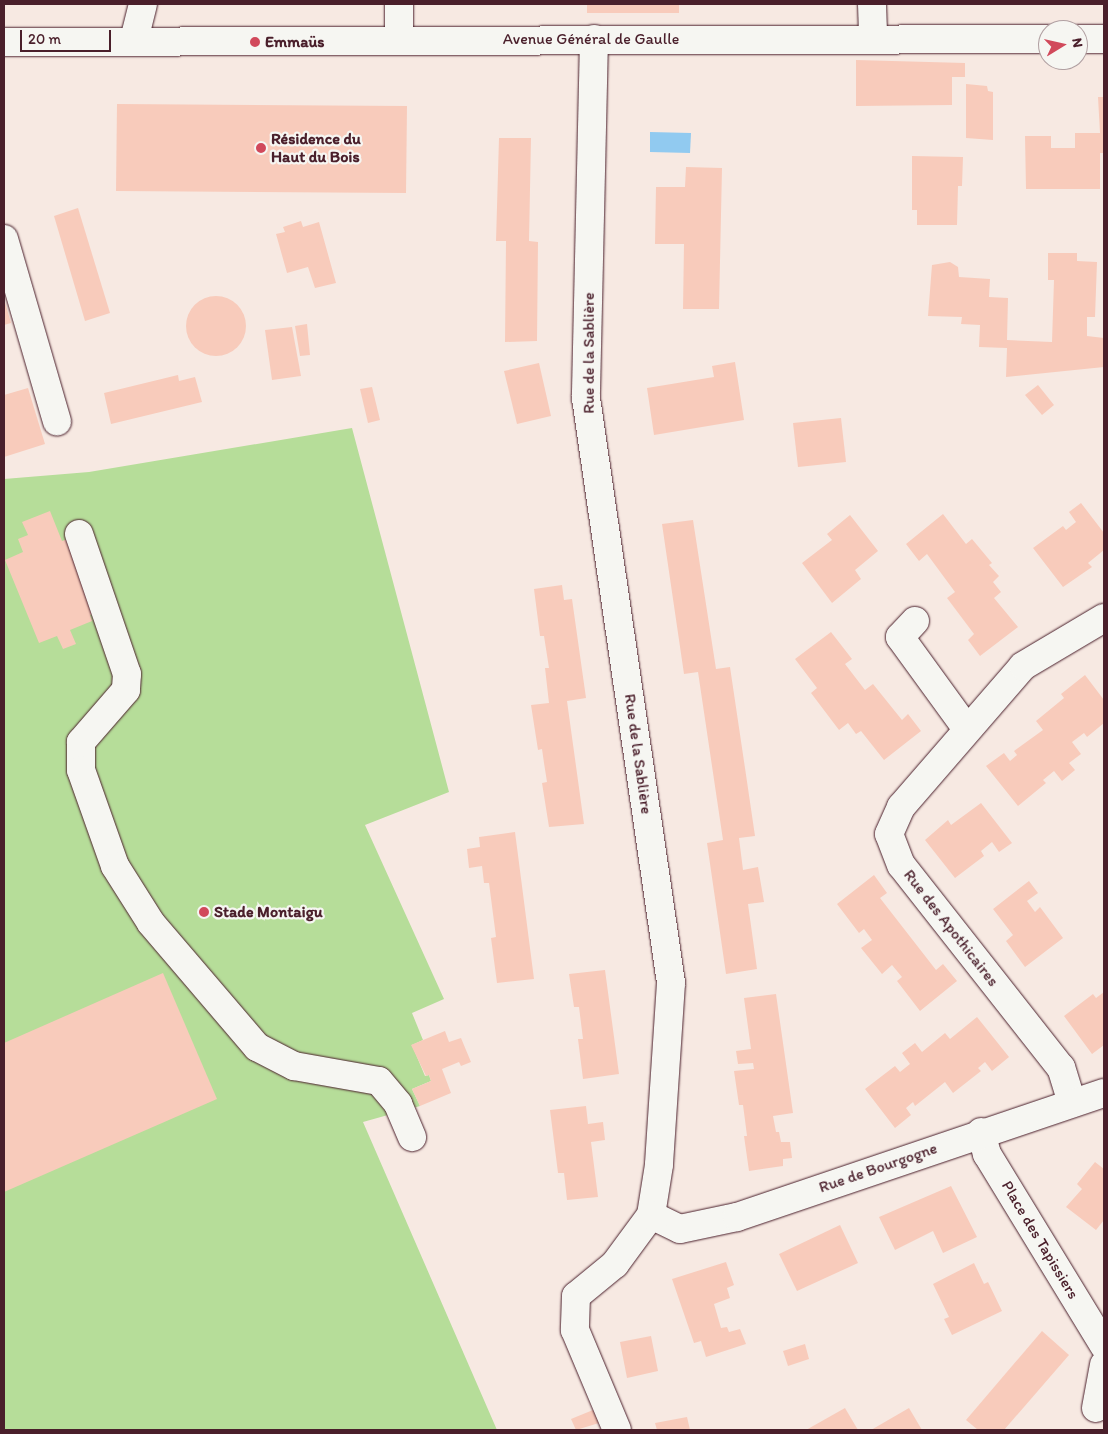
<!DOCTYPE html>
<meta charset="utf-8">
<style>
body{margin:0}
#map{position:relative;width:1108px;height:1434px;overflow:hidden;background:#f7e9e2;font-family:Itim,sans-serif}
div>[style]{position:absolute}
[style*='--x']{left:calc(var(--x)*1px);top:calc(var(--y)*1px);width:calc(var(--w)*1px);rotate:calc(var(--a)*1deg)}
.green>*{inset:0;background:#b6dd99}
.water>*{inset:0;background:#91caf0}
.building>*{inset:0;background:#f8cbbb}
.round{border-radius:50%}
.roads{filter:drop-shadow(0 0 1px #4a1f2b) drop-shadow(0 0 1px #4a1f2b)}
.minor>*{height:28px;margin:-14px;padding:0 14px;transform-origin:14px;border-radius:14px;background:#f6f6f2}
.dots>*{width:14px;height:14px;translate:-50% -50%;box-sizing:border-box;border:2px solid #f6f6f2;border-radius:50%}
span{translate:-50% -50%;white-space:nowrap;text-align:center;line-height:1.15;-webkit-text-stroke:4.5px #f6f6f2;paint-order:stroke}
.street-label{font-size:16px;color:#4a1f2b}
.poi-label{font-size:16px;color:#4a1f2b;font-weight:700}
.left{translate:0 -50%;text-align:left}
.frame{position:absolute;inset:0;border:5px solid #4a1f2b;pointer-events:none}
.north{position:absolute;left:1038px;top:20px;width:50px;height:50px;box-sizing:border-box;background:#f6f6f2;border:1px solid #b1a0a2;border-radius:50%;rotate:81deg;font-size:14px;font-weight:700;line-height:20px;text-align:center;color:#4a1f2b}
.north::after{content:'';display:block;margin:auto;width:18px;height:22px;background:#d1495b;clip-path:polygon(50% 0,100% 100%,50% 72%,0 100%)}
.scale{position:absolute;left:20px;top:30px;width:91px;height:22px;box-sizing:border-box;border:2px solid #4a1f2b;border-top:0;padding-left:6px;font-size:15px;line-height:18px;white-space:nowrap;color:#4a1f2b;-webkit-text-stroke:4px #f6f6f2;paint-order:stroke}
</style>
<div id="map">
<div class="green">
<div style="clip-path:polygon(352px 428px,449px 792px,365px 825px,444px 999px,412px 1013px,423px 1040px,412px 1045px,425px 1076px,429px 1075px,431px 1081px,412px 1089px,420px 1106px,363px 1122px,497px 1430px,4px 1430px,4px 479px,89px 472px)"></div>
</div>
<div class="water">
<div style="clip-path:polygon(650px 132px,691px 133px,690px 153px,650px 152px)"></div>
</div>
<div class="building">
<div style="clip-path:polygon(587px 4px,679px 4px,679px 13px,587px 13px)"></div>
<div style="clip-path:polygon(856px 60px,965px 63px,965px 77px,952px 77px,952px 105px,856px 106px)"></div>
<div style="clip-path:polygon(966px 84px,987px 86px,988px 91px,993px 92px,993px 140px,966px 138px)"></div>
<div style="clip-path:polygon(1098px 97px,1104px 97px,1104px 153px,1100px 153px,1100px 189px,1026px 189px,1025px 136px,1051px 136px,1051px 148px,1075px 148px,1075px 133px,1100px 133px)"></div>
<div style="clip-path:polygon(117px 104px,407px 106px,406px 193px,116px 191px)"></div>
<div style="clip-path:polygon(499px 138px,531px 138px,529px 241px,538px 242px,537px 341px,505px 342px,506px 241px,496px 241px)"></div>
<div style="clip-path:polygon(912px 156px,963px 157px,962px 186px,958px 186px,957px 225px,917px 225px,917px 210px,912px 210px)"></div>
<div style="clip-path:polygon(686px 167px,722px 168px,719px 309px,683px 309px,684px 244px,655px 244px,656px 187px,685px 187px)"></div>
<div style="clip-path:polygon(78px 208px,110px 313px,85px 321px,54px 216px)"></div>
<div style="clip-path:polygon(301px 221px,303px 227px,319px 222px,336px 283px,315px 288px,308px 267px,287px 273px,276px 234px,285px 232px,283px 227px)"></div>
<div style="clip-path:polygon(1048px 253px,1077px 253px,1077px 261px,1097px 262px,1095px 317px,1087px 317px,1087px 336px,1104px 338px,1104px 367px,1006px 377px,1007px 348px,979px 347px,980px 325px,961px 324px,962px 317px,928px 316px,932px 265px,950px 262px,958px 267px,959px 277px,990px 279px,989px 297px,1008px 298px,1007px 340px,1052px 342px,1054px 280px,1048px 280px)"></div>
<div class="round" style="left:186px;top:296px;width:60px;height:60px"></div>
<div style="clip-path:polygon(4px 299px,11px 323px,4px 325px)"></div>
<div style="clip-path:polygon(307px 324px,310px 355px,300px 356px,295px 326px)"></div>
<div style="clip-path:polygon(292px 327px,301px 376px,272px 380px,265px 330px)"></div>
<div style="clip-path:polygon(735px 362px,744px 420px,654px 435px,647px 388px,714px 377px,712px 366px)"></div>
<div style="clip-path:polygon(539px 363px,551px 416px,517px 424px,504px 371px)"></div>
<div style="clip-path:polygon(178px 375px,179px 381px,195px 377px,202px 402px,111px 424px,104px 393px)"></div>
<div style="clip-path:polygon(1038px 385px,1054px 405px,1042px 415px,1025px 395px)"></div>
<div style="clip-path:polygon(372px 387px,380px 420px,368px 423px,360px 389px)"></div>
<div style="clip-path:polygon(28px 388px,45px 444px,4px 457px,4px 395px)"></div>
<div style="clip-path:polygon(841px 418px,846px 462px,798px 467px,793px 423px)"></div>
<div style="clip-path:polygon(1081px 503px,1104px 533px,1104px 550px,1088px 563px,1092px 567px,1063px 587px,1033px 548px,1063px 526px,1066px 530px,1076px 522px,1069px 512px)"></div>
<div style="clip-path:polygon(50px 511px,62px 541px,71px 538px,99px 612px,90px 615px,92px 621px,70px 630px,76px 644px,63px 649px,57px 636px,39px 643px,5px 560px,23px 552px,18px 539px,28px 535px,22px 522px)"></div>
<div style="clip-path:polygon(943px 514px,966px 544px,972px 539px,992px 563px,989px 565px,999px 576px,993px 582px,1001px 592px,994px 598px,1018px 627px,980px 656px,968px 640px,974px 634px,947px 598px,955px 592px,927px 554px,919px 561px,906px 544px)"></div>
<div style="clip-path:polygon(850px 515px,878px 551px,855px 570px,861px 579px,832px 603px,802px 563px,832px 540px,827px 534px)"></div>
<div style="clip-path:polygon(693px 520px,716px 669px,730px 667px,745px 768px,755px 836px,739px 838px,743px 870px,758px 867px,764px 902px,748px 904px,757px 969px,726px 974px,707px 843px,723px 840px,698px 672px,684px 674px,662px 524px)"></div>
<div style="clip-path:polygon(562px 585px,564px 600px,572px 599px,586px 698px,567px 701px,584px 824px,549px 827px,542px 783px,547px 782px,544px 763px,542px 749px,538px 750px,531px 705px,549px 703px,545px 668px,549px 668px,544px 636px,540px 636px,534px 589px)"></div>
<div style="clip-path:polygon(831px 632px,852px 659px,845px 664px,865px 690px,873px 684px,902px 720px,908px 714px,921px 731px,884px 760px,861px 731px,856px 734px,848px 723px,839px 730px,811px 693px,817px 688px,795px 659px)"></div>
<div style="clip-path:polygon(1085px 675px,1104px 700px,1104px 723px,1087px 737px,1084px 733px,1072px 742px,1081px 754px,1069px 763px,1075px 770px,1062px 781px,1054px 771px,1043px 780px,1046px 783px,1018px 806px,986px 766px,1004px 753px,1010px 761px,1017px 755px,1014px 751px,1043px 730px,1036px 721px,1064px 698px,1061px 694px)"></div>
<div style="clip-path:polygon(981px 803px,1012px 843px,999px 852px,992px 842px,981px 851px,984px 856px,955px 878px,925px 840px,948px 820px,951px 825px)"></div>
<div style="clip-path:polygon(515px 832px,534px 979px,497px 983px,491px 938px,496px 937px,489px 883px,484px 883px,482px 866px,469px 868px,467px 849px,480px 847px,479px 837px)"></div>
<div style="clip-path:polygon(874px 875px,887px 893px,880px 898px,936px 970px,943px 964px,957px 981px,920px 1011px,897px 981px,902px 977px,892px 965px,882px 974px,861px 948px,872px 940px,864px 929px,859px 933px,837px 904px)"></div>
<div style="clip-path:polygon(1029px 881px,1038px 893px,1027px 901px,1035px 912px,1040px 907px,1063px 938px,1025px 967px,1006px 941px,1013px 935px,993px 909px)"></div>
<div style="clip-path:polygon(605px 970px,619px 1074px,583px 1079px,578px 1039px,583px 1039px,579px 1007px,574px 1007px,569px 974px)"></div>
<div style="clip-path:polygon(163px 973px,217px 1099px,4px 1192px,4px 1043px)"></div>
<div style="clip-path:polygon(1104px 992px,1104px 1045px,1092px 1054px,1064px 1016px,1093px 994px,1096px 998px)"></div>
<div style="clip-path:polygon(776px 994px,793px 1113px,773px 1116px,776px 1132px,779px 1132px,781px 1142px,790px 1142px,792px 1158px,783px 1159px,783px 1166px,749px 1171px,744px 1136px,747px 1136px,745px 1120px,743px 1105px,739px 1105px,734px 1071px,754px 1069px,753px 1063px,738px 1064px,736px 1051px,751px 1049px,744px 998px)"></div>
<div style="clip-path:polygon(977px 1017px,1009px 1057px,992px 1071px,985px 1062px,978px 1068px,981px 1071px,953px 1093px,945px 1082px,915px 1106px,913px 1102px,906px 1108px,911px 1115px,895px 1128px,865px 1089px,895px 1066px,900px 1072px,910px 1064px,902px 1053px,915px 1043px,922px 1052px,945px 1033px,950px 1039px)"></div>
<div style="clip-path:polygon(445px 1031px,449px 1042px,461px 1038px,471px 1062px,461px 1066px,459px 1062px,442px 1069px,451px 1093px,420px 1106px,412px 1089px,431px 1081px,429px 1075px,426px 1076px,411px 1045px)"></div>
<div style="clip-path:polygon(586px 1106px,588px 1124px,603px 1122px,605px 1140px,591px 1142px,598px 1197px,567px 1200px,564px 1173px,558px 1173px,550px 1110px)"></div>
<div style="clip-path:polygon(1095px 1162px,1104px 1169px,1104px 1220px,1096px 1230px,1066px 1207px,1082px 1189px,1077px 1184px)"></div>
<div style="clip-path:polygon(951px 1186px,977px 1237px,943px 1253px,933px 1231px,895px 1250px,879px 1217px)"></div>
<div style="clip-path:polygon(840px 1225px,858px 1263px,797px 1291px,779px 1254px)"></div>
<div style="clip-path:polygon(726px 1262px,734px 1285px,727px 1288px,730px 1298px,714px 1304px,721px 1328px,727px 1327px,729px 1332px,740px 1329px,746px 1344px,706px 1357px,701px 1341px,694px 1343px,672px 1279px)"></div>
<div style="clip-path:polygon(974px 1263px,984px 1284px,988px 1282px,1002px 1311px,952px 1335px,944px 1319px,949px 1317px,933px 1284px)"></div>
<div style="clip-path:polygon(1042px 1331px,1069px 1355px,1004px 1430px,978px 1430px,966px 1420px)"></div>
<div style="clip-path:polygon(651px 1336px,658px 1371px,627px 1378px,620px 1342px)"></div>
<div style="clip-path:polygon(805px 1344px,809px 1359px,788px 1366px,783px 1351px)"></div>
<div style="clip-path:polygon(845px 1408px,858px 1430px,806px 1430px)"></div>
<div style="clip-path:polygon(909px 1408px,922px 1430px,871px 1430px)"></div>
<div style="clip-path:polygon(593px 1410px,599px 1423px,576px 1430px,571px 1419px)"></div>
<div style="clip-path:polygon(687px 1417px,690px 1430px,657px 1430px,655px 1423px)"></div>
</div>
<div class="roads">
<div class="minor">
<div style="--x:872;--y:4;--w:35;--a:88"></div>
<div style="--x:594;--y:39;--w:359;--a:91.3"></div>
<div style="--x:586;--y:398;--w:591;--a:81.73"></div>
<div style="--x:671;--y:983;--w:182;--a:93.8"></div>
<div style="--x:659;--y:1165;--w:51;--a:99.1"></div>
<div style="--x:651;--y:1215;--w:61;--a:126.3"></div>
<div style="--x:615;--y:1264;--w:50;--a:140.6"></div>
<div style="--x:576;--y:1296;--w:34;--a:92"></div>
<div style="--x:575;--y:1330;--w:108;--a:67.2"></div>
<div style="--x:1078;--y:39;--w:26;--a:0"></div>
<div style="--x:134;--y:40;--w:37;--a:-76"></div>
<div style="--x:399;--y:40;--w:36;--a:-90"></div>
<div style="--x:4;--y:42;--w:1044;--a:-0.16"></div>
<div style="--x:4;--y:239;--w:190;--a:73.8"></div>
<div style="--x:79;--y:534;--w:148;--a:71.1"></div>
<div style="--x:127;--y:674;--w:16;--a:94"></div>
<div style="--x:126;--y:690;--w:69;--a:130.9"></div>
<div style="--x:81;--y:742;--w:28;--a:90"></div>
<div style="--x:81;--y:770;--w:102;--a:70.5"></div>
<div style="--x:115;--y:866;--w:67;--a:57.7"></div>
<div style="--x:151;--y:923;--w:163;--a:49.5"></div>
<div style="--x:257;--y:1047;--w:42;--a:27.2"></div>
<div style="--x:294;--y:1066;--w:86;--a:10"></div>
<div style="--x:379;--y:1081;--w:30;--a:50"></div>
<div style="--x:398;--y:1104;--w:36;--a:67"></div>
<div style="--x:915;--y:621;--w:22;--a:133"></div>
<div style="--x:900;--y:637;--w:112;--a:54"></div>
<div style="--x:1072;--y:1103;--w:37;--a:-107"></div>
<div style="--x:1061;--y:1068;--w:258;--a:-128.2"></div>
<div style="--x:901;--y:865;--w:33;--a:-111"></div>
<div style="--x:889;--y:834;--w:30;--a:-66"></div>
<div style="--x:901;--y:807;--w:186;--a:-49.1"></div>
<div style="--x:1023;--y:666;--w:94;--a:-30.7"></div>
<div style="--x:981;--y:1132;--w:23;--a:75"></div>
<div style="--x:987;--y:1154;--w:225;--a:58.6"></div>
<div style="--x:651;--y:1215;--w:32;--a:26"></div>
<div style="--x:680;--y:1229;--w:58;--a:-11.9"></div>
<div style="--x:737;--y:1217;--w:387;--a:-18.7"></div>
<div style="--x:1096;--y:1408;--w:44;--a:-79.5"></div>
</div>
</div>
<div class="dots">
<div style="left:255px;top:42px;background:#d1495b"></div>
<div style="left:261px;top:148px;background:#d1495b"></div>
<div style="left:204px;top:912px;background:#d1495b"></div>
</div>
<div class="street-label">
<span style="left:591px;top:39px">Avenue Général de Gaulle</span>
<span style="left:589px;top:353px;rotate:-90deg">Rue de la Sablière</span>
<span style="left:638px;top:754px;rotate:82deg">Rue de la Sablière</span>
<span style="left:951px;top:928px;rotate:52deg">Rue des Apothicaires</span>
<span style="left:878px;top:1168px;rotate:-19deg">Rue de Bourgogne</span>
<span style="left:1040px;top:1240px;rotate:59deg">Place des Tapissiers</span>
</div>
<div class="poi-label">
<span class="left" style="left:265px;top:42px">Emmaüs</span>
<span class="left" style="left:271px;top:148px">Résidence du<br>Haut du Bois</span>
<span class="left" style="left:214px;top:912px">Stade Montaigu</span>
</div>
<div class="frame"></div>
<div class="north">N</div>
<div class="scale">20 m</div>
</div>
